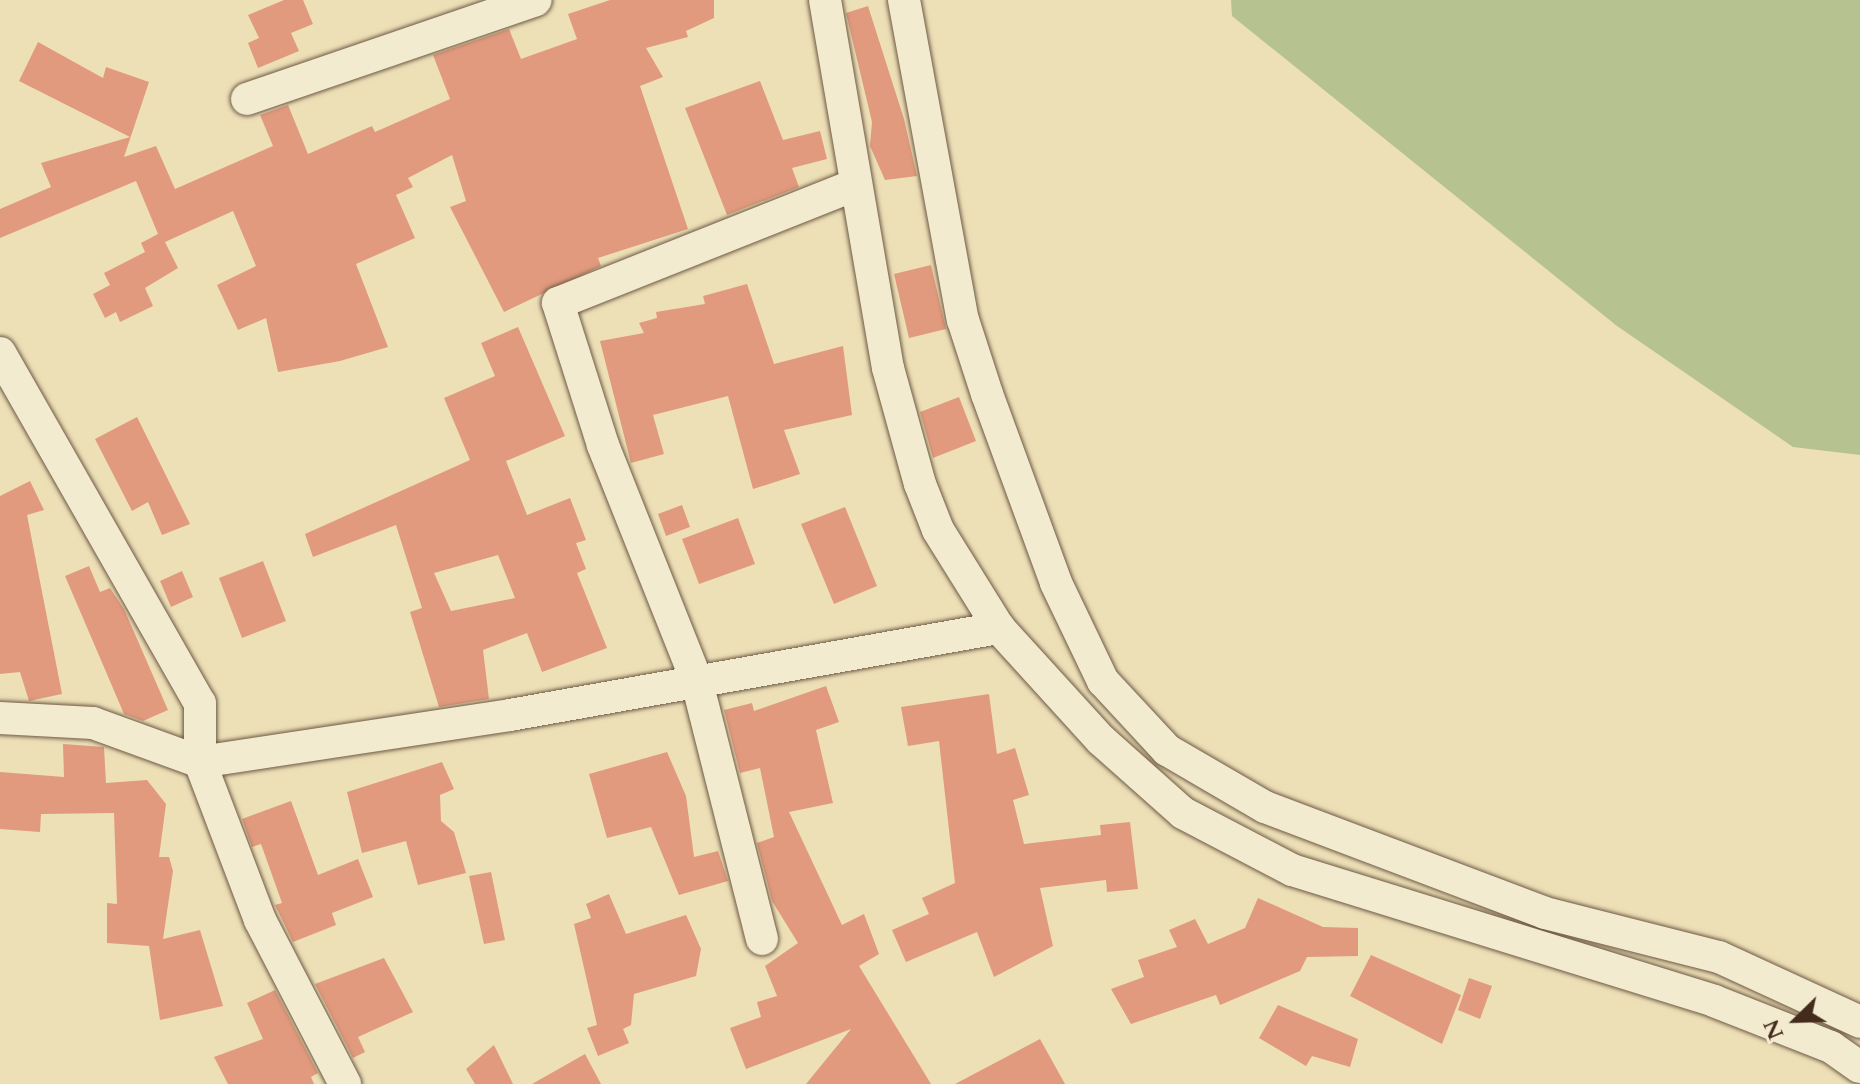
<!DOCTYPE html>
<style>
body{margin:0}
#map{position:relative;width:1860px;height:1084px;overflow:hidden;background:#ede0b7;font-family:Cardo,serif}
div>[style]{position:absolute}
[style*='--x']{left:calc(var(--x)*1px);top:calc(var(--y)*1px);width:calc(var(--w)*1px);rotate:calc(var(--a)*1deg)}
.green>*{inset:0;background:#b6c390}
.building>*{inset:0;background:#e19a7d}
.roads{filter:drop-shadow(0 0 2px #6e5944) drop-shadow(0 0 2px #6e5944)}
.minor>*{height:32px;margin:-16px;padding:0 16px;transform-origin:16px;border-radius:16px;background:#f3ebd0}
span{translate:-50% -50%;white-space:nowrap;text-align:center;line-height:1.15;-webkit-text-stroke:6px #f3ebd0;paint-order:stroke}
.north{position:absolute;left:1756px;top:980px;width:80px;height:80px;-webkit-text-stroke:6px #f3ebd0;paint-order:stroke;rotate:247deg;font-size:22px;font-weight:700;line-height:32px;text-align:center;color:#442c1d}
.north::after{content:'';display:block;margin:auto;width:28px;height:36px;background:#442c1d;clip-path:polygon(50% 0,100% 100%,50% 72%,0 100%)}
</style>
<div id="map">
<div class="green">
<div style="clip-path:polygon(1231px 0,1860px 0,1860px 455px,1793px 447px,1617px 326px,1232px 16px)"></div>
</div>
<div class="building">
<div style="clip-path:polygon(284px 0,303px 0,313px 24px,291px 33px,299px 51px,258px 68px,248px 43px,259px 38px,248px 15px)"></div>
<div style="clip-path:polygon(610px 0,714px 0,714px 18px,686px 31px,688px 37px,646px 48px,663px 77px,640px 86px,688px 229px,598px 258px,601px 266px,504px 312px,450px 207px,466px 201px,452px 155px,408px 178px,413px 187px,396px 195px,415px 238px,356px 264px,388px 347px,340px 361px,278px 372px,266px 318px,238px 330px,217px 285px,256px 266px,233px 211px,165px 242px,178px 268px,145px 288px,153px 306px,120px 322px,116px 312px,105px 318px,93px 294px,110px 285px,104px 273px,145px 252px,141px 243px,158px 234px,136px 181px,0 238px,0 209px,51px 187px,41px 163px,130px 137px,19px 81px,38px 42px,103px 78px,106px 67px,149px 82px,124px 157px,156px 146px,175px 189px,273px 146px,260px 115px,288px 105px,308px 154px,372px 126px,375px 132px,450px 99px,433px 55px,509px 29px,521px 59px,577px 39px,568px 14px)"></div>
<div style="clip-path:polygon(868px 6px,904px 119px,917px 176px,885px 180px,870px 146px,872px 122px,846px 13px)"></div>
<div style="clip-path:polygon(760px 81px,783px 140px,820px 131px,827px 159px,792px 168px,799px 187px,727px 215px,685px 108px)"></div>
<div style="clip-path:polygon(931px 265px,946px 329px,909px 338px,894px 274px)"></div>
<div style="clip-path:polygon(747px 284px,774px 364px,843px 346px,852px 415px,784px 430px,800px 474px,753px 489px,728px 396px,653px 415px,664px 454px,631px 463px,600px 341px,644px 333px,639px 323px,657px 318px,656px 312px,705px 304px,703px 296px)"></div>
<div style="clip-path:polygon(evenodd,518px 327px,565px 436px,506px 461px,527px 515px,570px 498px,586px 540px,576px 543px,586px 569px,577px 573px,607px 648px,542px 672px,527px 633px,483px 650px,489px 699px,439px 707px,410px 612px,422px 608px,396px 525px,313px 557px,305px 534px,470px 460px,444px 398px,495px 376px,481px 343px,518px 327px,498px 555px,515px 598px,451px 611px,434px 573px,498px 555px)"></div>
<div style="clip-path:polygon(959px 397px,976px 441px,933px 458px,920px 412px)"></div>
<div style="clip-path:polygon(137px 417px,190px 524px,162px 535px,148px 502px,132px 511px,95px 439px)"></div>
<div style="clip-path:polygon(30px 481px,44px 510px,27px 515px,62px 694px,29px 701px,20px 672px,0 674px,0 496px)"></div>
<div style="clip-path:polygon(682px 505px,690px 527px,666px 536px,658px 514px)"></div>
<div style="clip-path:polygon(845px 507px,877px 586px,834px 604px,801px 524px)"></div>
<div style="clip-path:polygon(738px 518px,755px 564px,699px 584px,682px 539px)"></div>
<div style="clip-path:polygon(263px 561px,286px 621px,242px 638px,219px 578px)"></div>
<div style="clip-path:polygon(89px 566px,100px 592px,110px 588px,124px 609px,168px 710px,143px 721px,124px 714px,65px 576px)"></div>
<div style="clip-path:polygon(182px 571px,193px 597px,171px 607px,160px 581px)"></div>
<div style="clip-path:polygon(826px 686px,839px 722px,816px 730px,833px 803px,789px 812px,842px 925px,864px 914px,879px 954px,859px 966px,931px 1084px,806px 1084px,851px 1029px,746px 1069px,730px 1028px,761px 1017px,757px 1002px,777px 996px,765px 966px,798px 943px,772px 901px,757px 843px,774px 837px,760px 768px,740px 773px,724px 710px,752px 703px,754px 711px)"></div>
<div style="clip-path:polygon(989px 694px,997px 754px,1015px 748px,1029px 795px,1013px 800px,1024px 844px,1101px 835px,1100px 825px,1130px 822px,1138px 889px,1107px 892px,1106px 880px,1040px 888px,1053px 946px,994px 977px,977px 932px,906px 962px,892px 930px,929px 914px,922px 898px,955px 883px,939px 741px,908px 746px,901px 707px)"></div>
<div style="clip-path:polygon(63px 744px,104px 747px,106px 783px,147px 780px,166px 804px,159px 857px,169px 857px,173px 871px,163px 939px,200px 930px,223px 1006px,160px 1020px,149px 946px,107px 943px,107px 903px,117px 904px,114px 813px,41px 814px,40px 832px,0 829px,0 772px,64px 777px)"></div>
<div style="clip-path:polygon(667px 752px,686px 796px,694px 857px,718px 851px,728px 881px,679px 895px,651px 827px,607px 838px,589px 774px)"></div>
<div style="clip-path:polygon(442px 762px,454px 789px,440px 795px,441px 821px,454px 832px,466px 873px,418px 885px,406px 841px,362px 853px,347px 792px)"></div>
<div style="clip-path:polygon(291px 801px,318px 875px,358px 859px,373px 897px,332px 913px,336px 925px,293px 942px,275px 905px,282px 903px,261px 844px,252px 847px,242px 819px)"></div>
<div style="clip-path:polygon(491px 872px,505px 940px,484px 944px,469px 876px)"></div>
<div style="clip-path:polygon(609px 894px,626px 934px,686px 915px,701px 949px,696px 976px,634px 994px,631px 1025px,623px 1029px,629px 1043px,598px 1056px,587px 1028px,597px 1025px,574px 924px,591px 918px,586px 904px)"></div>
<div style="clip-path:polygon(1258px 898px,1323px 927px,1358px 928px,1358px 956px,1307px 957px,1300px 971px,1220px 1005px,1216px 995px,1131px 1024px,1111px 989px,1144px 977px,1138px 960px,1177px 947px,1169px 930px,1195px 919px,1208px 944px,1245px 928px)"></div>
<div style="clip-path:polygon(1371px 955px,1461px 995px,1442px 1044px,1350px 996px)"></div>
<div style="clip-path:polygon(384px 958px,413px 1012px,358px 1037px,365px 1052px,353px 1058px,315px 984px)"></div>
<div style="clip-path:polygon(1469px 978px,1492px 986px,1480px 1019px,1458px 1010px)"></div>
<div style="clip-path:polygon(275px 990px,318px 1073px,311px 1077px,314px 1084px,228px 1084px,214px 1057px,263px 1039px,247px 1003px)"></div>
<div style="clip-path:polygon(1278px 1005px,1358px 1039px,1350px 1067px,1312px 1056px,1306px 1066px,1259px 1038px)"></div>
<div style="clip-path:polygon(1040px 1039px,1065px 1084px,955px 1084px)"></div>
<div style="clip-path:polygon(494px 1045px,513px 1084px,475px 1084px,466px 1069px)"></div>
<div style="clip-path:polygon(585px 1054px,601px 1084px,532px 1084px)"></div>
</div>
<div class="roads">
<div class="minor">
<div style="--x:825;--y:0;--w:373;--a:80.3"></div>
<div style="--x:888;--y:368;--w:120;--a:74.6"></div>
<div style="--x:920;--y:484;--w:49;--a:68.6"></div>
<div style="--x:938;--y:530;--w:115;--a:58.1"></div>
<div style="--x:999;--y:628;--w:151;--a:47.7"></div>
<div style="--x:1101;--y:740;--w:110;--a:41.7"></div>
<div style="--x:1183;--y:813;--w:123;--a:27.6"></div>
<div style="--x:1292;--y:870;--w:442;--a:17.2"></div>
<div style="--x:1714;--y:1001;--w:126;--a:21.5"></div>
<div style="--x:1831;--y:1047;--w:35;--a:35"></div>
<div style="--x:904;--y:0;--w:325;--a:79.6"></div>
<div style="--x:963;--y:320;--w:78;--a:72"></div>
<div style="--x:987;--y:394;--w:201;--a:69.9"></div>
<div style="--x:1056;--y:583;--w:109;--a:64.4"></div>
<div style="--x:1103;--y:681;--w:94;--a:47.2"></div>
<div style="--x:1167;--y:750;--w:113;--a:30.2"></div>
<div style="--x:1265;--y:807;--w:299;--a:20.7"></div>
<div style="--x:1545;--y:913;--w:179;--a:14.2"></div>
<div style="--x:1719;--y:957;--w:155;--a:24.7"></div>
<div style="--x:247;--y:99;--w:305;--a:-18.9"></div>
<div style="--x:0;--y:353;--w:403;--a:60.3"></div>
<div style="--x:200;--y:703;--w:59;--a:90"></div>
<div style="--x:200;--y:762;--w:169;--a:69.2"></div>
<div style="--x:260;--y:920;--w:185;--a:62.6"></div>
<div style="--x:0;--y:718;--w:93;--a:3.1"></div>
<div style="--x:93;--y:723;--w:114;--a:20"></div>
<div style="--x:200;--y:762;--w:314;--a:-8.6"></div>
<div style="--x:510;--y:715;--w:497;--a:-10.1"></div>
<div style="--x:762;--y:939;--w:268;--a:-104.2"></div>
<div style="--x:696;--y:679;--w:252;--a:-111.7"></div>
<div style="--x:603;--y:445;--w:149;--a:-107.6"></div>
<div style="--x:558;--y:303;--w:320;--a:-21.7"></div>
</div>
</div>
<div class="north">N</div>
</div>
